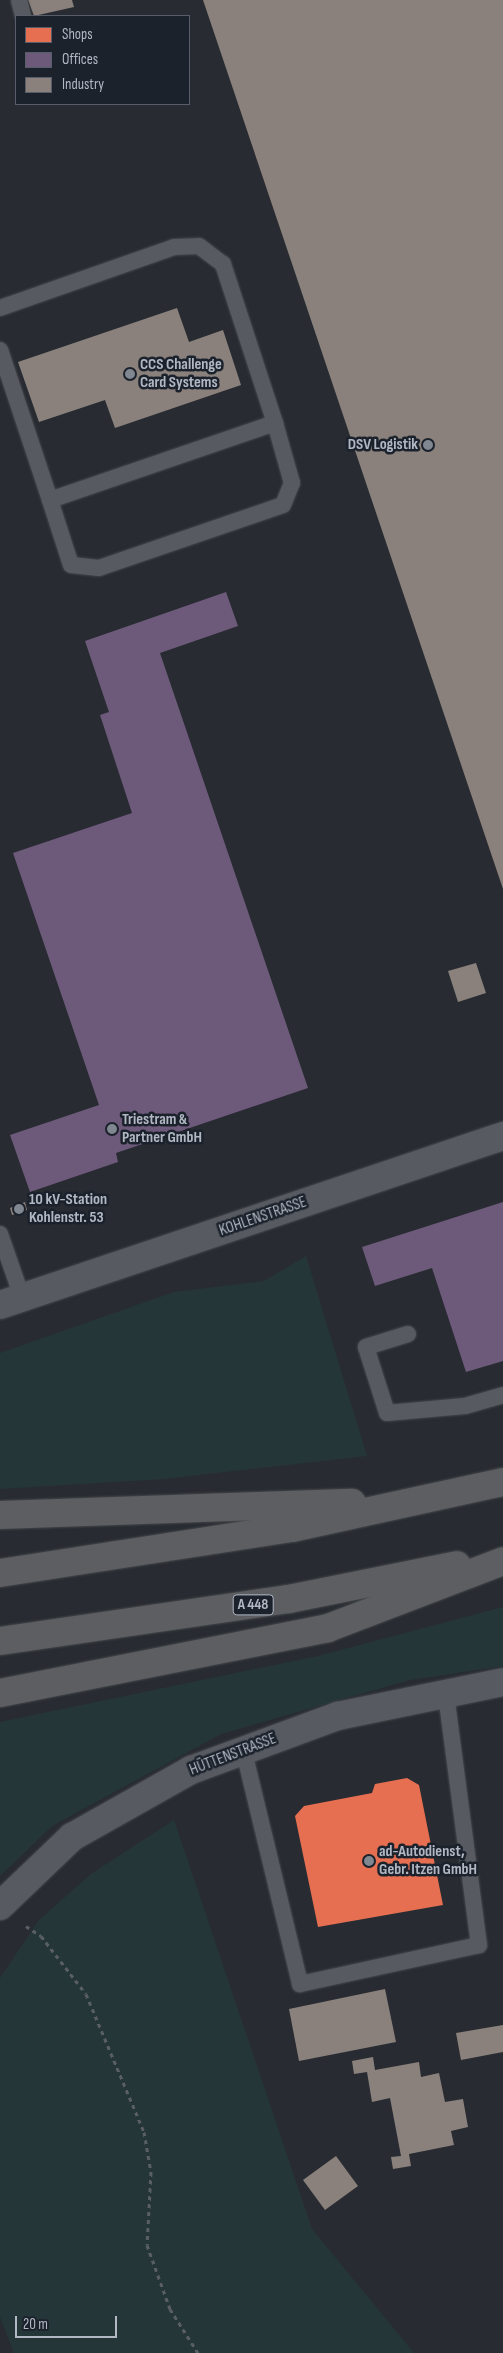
<!DOCTYPE html>
<meta charset="utf-8">
<style>
body{margin:0}
#map{position:relative;width:503px;height:2353px;overflow:hidden;background:#282c32;font-family:"Sofia Sans Condensed",sans-serif}
div>[style]{position:absolute}
[style*='--x']{left:calc(var(--x)*1px);top:calc(var(--y)*1px);width:calc(var(--w)*1px);rotate:calc(var(--a)*1deg)}
.green>*{inset:0;background:#253638}
.shops>*{inset:0;background:#e76f51}
.offices>*{inset:0;background:#6d597a}
.industry>*{inset:0;background:#8a817c}
.path>*{height:3px;margin-top:-1.5px;transform-origin:0;background:repeating-linear-gradient(90deg,#5a5f64 0 4px,transparent 0 8px)}
.roads{filter:drop-shadow(0 0 1px #44474b) drop-shadow(0 0 1px #44474b)}
.service>*{height:16px;margin:-8px;padding:0 8px;transform-origin:8px;border-radius:8px;background:#575a60}
.minor>*{height:28px;margin:-14px;padding:0 14px;transform-origin:14px;border-radius:14px;background:#575a60}
.tertiary>*{height:28px;margin:-14px;padding:0 14px;transform-origin:14px;border-radius:14px;background:#575a60}
.motorway>*{height:28px;margin:-14px;padding:0 14px;transform-origin:14px;border-radius:14px;background:#5c5e61}
.dots>*{width:14px;height:14px;translate:-50% -50%;box-sizing:border-box;border:2px solid #1b222c;border-radius:50%}
span{translate:-50% -50%;white-space:nowrap;text-align:center;line-height:1.15;-webkit-text-stroke:5px #1b222c;paint-order:stroke}
.shield-label span{padding:1px 4px;background:#1b222c;border:1px solid;border-radius:4px;-webkit-text-stroke-width:0}
.shield-label{font-size:15px;color:#b1b8c4;font-weight:700}
.poi-label{font-size:16px;color:#b1b8c4;font-weight:700}
.left{translate:0 -50%;text-align:left}
.right{translate:-100% -50%;text-align:right}
.street-label{font-size:16px;color:#b1b8c4}
.legend{position:absolute;left:15px;top:15px;width:175px;height:90px;box-sizing:border-box;background:#1b222c;border:1px solid #575e69;margin:0;padding:6px 9px;list-style:none;font-size:15px;color:#b1b8c4}
.legend li{display:flex;align-items:center;gap:10px;height:25px}
.legend b{width:25px;border:1px solid #575e69}
.scale{position:absolute;left:15px;top:2316px;width:102px;height:22px;box-sizing:border-box;border:2px solid #b1b8c4;border-top:0;padding-left:6px;font-size:15px;line-height:18px;white-space:nowrap;color:#b1b8c4;-webkit-text-stroke:4px #1b222c;paint-order:stroke}
</style>
<div id="map">
<div class="green">
<div style="clip-path:polygon(306px 1256px,367px 1456px,164px 1479px,0 1489px,0 1353px,174px 1292px,264px 1281px)"></div>
<div style="clip-path:polygon(503px 1607px,503px 1666px,410px 1680px,221px 1734px,52px 1826px,0 1876px,0 1722px,318px 1656px)"></div>
<div style="clip-path:polygon(174px 1820px,312px 2229px,414px 2353px,14px 2353px,0 2317px,0 1978px,39px 1920px,91px 1874px)"></div>
</div>
<div class="shops">
<div style="clip-path:polygon(407px 1778px,419px 1785px,443px 1905px,318px 1927px,295px 1816px,304px 1806px,372px 1793px,375px 1784px)"></div>
</div>
<div class="offices">
<div style="clip-path:polygon(226px 592px,238px 626px,160px 653px,308px 1088px,116px 1153px,118px 1162px,30px 1192px,10px 1135px,99px 1105px,13px 853px,132px 813px,100px 715px,109px 712px,85px 641px)"></div>
<div style="clip-path:polygon(503px 1202px,503px 1361px,466px 1372px,432px 1268px,375px 1286px,362px 1247px)"></div>
</div>
<div class="industry">
<div style="clip-path:polygon(28px 0,72px 0,74px 7px,34px 16px)"></div>
<div style="clip-path:polygon(203px 0,503px 0,503px 889px)"></div>
<div style="clip-path:polygon(177px 308px,189px 342px,223px 330px,241px 385px,115px 428px,105px 400px,39px 422px,18px 362px)"></div>
<div style="clip-path:polygon(476px 963px,486px 993px,458px 1002px,448px 971px)"></div>
<div style="clip-path:polygon(25px 1202px,27px 1210px,12px 1215px,10px 1208px)"></div>
<div style="clip-path:polygon(385px 1989px,396px 2042px,299px 2061px,289px 2009px)"></div>
<div style="clip-path:polygon(503px 2025px,503px 2052px,461px 2060px,456px 2033px)"></div>
<div style="clip-path:polygon(373px 2057px,375px 2070px,419px 2062px,421px 2077px,439px 2073px,445px 2102px,463px 2099px,468px 2127px,451px 2131px,454px 2145px,409px 2154px,411px 2166px,393px 2169px,391px 2157px,401px 2156px,390px 2098px,372px 2102px,367px 2072px,354px 2074px,352px 2061px)"></div>
<div style="clip-path:polygon(336px 2156px,358px 2186px,325px 2210px,303px 2180px)"></div>
</div>
<div class="path">
<div style="--x:26;--y:1926;--w:18;--a:34"></div>
<div style="--x:41;--y:1936;--w:73;--a:52.2"></div>
<div style="--x:86;--y:1994;--w:150;--a:67.2"></div>
<div style="--x:144;--y:2132;--w:41;--a:80.1"></div>
<div style="--x:151;--y:2172;--w:73;--a:93.1"></div>
<div style="--x:147;--y:2245;--w:68;--a:70.2"></div>
<div style="--x:170;--y:2309;--w:52;--a:57.5"></div>
</div>
<div class="roads">
<div class="service">
<div style="--x:19;--y:0;--w:16;--a:76"></div>
<div style="--x:0;--y:308;--w:184;--a:-19.3"></div>
<div style="--x:174;--y:247;--w:25;--a:-2"></div>
<div style="--x:199;--y:246;--w:30;--a:37"></div>
<div style="--x:223;--y:264;--w:167;--a:71.9"></div>
<div style="--x:275;--y:423;--w:238;--a:161.1"></div>
<div style="--x:50;--y:500;--w:158;--a:-108.4"></div>
<div style="--x:50;--y:500;--w:68;--a:72.1"></div>
<div style="--x:71;--y:565;--w:28;--a:6"></div>
<div style="--x:99;--y:568;--w:194;--a:-18.9"></div>
<div style="--x:283;--y:505;--w:24;--a:-68"></div>
<div style="--x:292;--y:483;--w:62;--a:-105.8"></div>
<div style="--x:0;--y:1234;--w:67;--a:70.8"></div>
<div style="--x:408;--y:1334;--w:44;--a:162.8"></div>
<div style="--x:366;--y:1347;--w:69;--a:72.3"></div>
<div style="--x:387;--y:1413;--w:78;--a:-5.1"></div>
<div style="--x:465;--y:1406;--w:40;--a:-16"></div>
<div style="--x:243;--y:1748;--w:243;--a:76.4"></div>
<div style="--x:300;--y:1984;--w:183;--a:-12.3"></div>
<div style="--x:479;--y:1945;--w:254;--a:-97.5"></div>
</div>
<div class="minor">
<div style="--x:0;--y:1906;--w:100;--a:-43.8"></div>
<div style="--x:72;--y:1837;--w:137;--a:-29.4"></div>
<div style="--x:191;--y:1770;--w:157;--a:-20.2"></div>
<div style="--x:338;--y:1716;--w:168;--a:-11.6"></div>
</div>
<div class="tertiary">
<div style="--x:0;--y:1305;--w:531;--a:-18.57"></div>
</div>
<div class="motorway">
<div style="--x:0;--y:1515;--w:352;--a:-2"></div>
<div style="--x:0;--y:1573;--w:295;--a:-8.8"></div>
<div style="--x:292;--y:1528;--w:216;--a:-12.3"></div>
<div style="--x:0;--y:1641;--w:292;--a:-8.3"></div>
<div style="--x:289;--y:1599;--w:171;--a:-11.4"></div>
<div style="--x:0;--y:1693;--w:334;--a:-11.2"></div>
<div style="--x:328;--y:1628;--w:187;--a:-20.9"></div>
</div>
</div>
<div class="dots">
<div style="left:130px;top:374px;background:#818791"></div>
<div style="left:428px;top:445px;background:#818791"></div>
<div style="left:112px;top:1129px;background:#818791"></div>
<div style="left:19px;top:1209px;background:#818791"></div>
<div style="left:369px;top:1861px;background:#818791"></div>
</div>
<div class="shield-label">
<span style="left:253px;top:1605px">A 448</span>
</div>
<div class="poi-label">
<span class="left" style="left:140px;top:374px">CCS Challenge<br>Card Systems</span>
<span class="right" style="left:418px;top:445px">DSV Logistik</span>
<span class="left" style="left:122px;top:1129px">Triestram &amp;<br>Partner GmbH</span>
<span class="left" style="left:29px;top:1209px">10 kV-Station<br>Kohlenstr. 53</span>
<span class="left" style="left:379px;top:1861px">ad-Autodienst,<br>Gebr. Itzen GmbH</span>
</div>
<div class="street-label">
<span style="left:263px;top:1217px;rotate:-19deg">KOHLENSTRASSE</span>
<span style="left:233px;top:1755px;rotate:-21deg">HÜTTENSTRASSE</span>
</div>
<ul class="legend">
<li><b style="height:14px;background:#e76f51"></b>Shops</li>
<li><b style="height:14px;background:#6d597a"></b>Offices</li>
<li><b style="height:14px;background:#8a817c"></b>Industry</li>
</ul>
<div class="scale">20 m</div>
</div>
